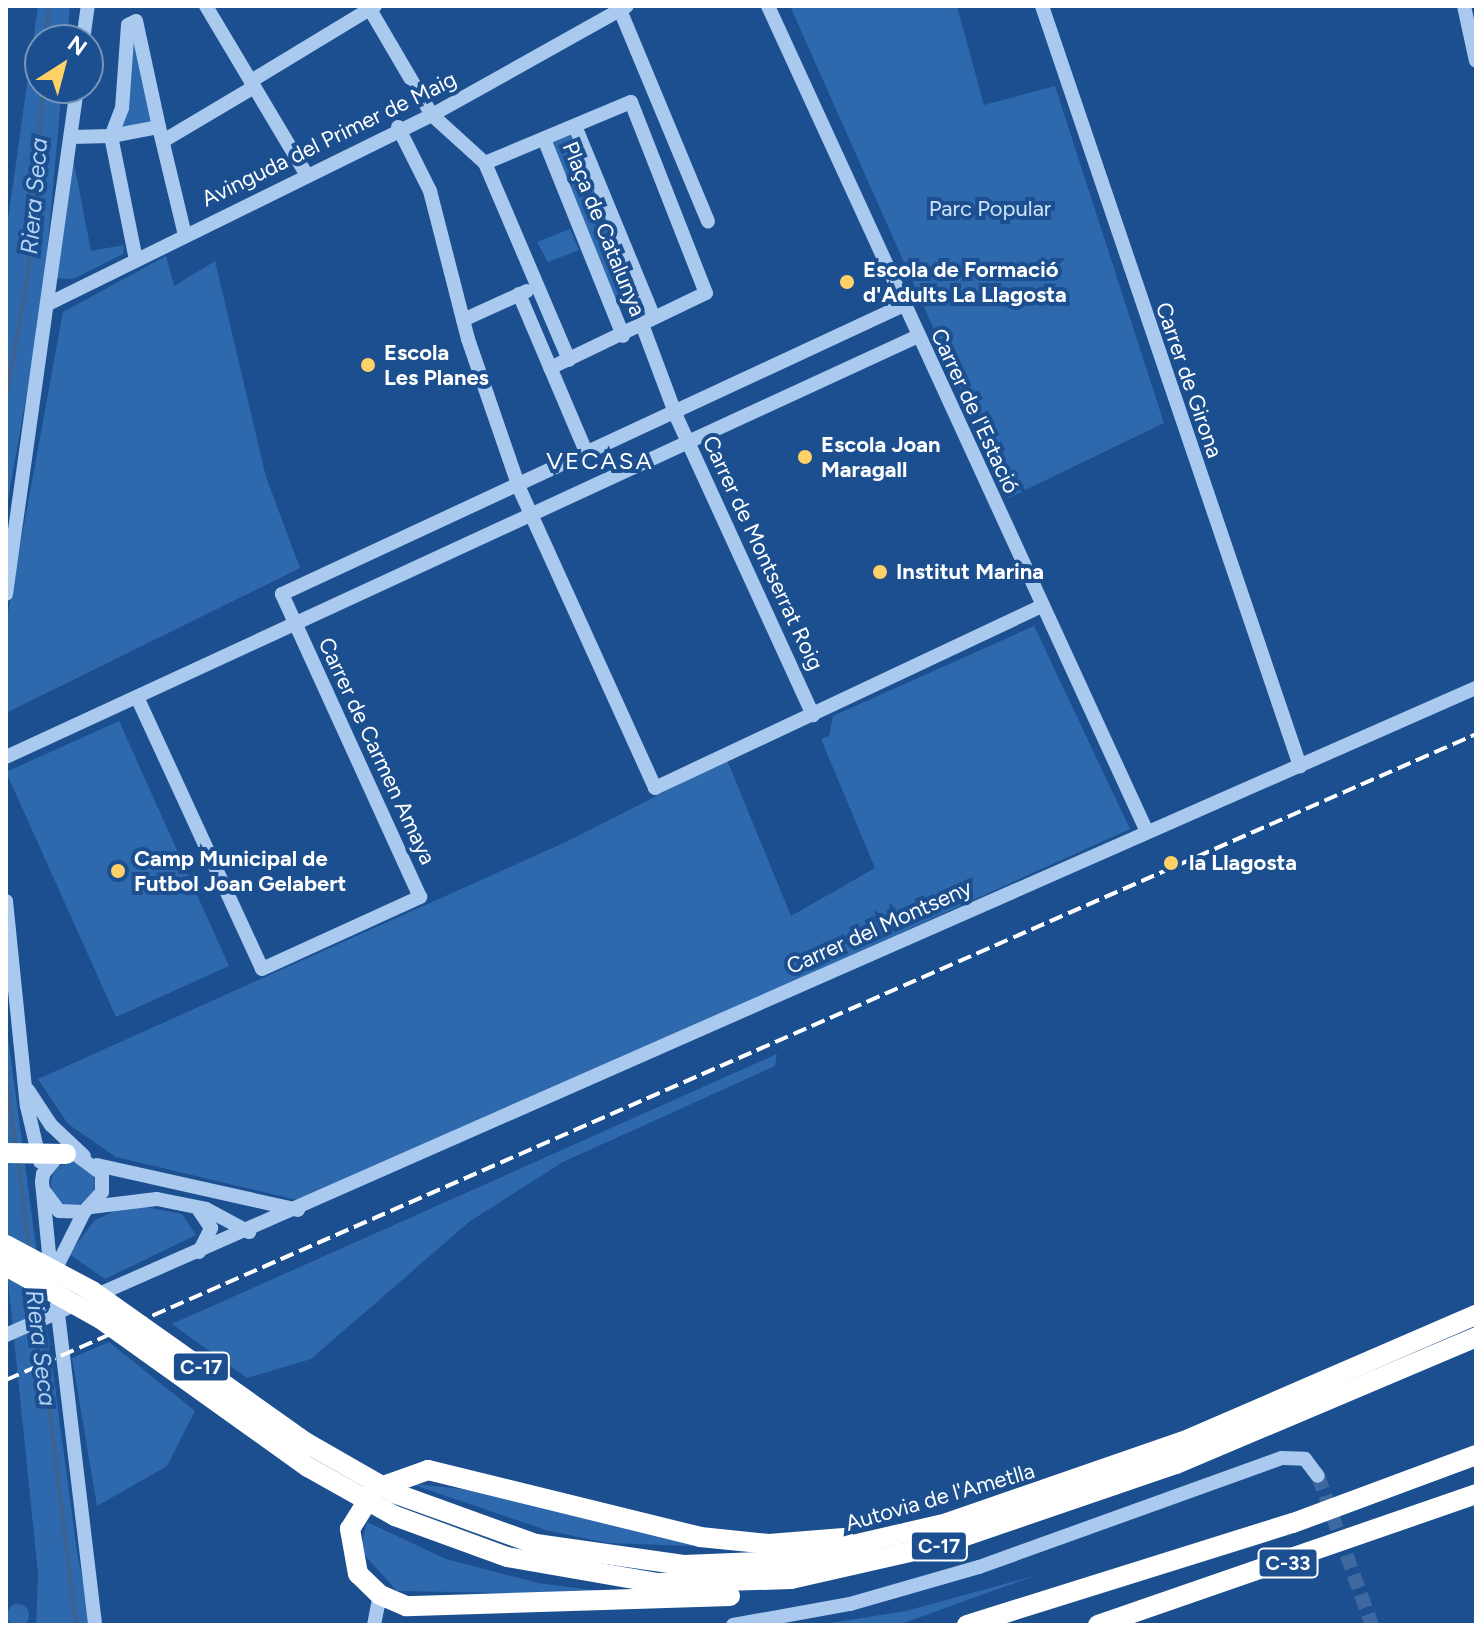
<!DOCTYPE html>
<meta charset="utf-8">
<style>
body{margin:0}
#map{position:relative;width:1482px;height:1631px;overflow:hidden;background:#1b4f8f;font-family:Figtree,sans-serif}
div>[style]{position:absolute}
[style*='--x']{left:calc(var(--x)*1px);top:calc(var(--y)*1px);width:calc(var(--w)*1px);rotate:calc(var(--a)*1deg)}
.green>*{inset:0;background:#2e69ad}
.round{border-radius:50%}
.stream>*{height:4px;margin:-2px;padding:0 2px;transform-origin:2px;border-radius:2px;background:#3c6290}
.minor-tunnel>*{height:14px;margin-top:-7px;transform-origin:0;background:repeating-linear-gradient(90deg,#3d69a0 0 14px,transparent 0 21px)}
.minor>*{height:14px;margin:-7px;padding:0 7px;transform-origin:7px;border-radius:7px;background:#a9c9ee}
.highway>*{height:20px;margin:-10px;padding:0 10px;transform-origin:10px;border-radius:10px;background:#fff}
.rail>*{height:4px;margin-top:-2px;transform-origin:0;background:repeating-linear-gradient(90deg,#fff 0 14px,transparent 0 20px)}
.dots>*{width:22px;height:22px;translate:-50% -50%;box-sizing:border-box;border:4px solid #1b4f8f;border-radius:50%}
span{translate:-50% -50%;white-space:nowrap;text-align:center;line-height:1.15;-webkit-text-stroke:8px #1b4f8f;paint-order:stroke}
.shield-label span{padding:2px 6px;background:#1b4f8f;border:2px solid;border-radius:6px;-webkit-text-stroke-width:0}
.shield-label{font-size:20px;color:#fff;font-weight:700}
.street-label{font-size:22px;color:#fff}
.park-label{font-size:22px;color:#cfe3fa}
.poi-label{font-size:22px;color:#fff;font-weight:700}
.left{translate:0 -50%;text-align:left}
.water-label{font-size:24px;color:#b5d3f5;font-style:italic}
.neighbourhood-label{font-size:24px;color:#fff;letter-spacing:2px}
.frame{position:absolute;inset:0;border:8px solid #fff;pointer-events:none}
.north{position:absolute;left:24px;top:24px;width:80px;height:80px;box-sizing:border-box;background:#1b4f8f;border:2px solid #7695bc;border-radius:50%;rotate:36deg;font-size:22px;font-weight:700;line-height:32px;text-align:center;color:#fff}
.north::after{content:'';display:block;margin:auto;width:28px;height:36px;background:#ffd166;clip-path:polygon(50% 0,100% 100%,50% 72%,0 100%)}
</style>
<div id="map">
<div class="green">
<div style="clip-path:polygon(38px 6px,70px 6px,67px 40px,40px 40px,40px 88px,62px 88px,42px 307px,6px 511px,6px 234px)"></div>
<div style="clip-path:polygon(790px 6px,957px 6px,984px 105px,1055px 86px,1164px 423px,1009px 498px)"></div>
<div style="clip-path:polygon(136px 21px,159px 127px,111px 136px)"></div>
<div style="clip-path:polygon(575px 126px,643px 292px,611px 305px,544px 139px)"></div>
<div style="clip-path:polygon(73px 158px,91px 251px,124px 245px,123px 254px,73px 279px,54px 278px)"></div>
<div style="clip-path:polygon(570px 229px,579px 250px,548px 262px,537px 242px)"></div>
<div style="clip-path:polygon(166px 256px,174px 286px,215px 261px,266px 477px,300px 568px,6px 713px,6px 623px,63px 312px)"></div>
<div style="clip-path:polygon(1034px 626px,1130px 829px,306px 1202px,116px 1157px,68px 1124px,38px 1079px,568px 841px,727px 760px,791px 916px,875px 868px,821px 739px,829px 736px,833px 716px)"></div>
<div style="clip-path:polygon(119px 721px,229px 966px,116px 1017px,6px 772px)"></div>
<div style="clip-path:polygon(6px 1023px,77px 1551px,91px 1625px,36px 1625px,38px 1574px,6px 1260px)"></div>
<div style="clip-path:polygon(777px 1054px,775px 1066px,563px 1162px,469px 1222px,311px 1359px,247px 1378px,172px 1324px)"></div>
<div class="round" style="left:51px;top:1162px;width:44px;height:44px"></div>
<div style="clip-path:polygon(130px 1204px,182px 1214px,196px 1235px,105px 1279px,69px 1254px,95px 1220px)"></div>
<div style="clip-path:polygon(109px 1342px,195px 1411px,167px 1466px,97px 1506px,72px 1358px)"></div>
<div style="clip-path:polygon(408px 1483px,496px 1493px,716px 1547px,608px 1543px,549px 1531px)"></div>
<div style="clip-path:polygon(367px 1522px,446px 1559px,538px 1583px,630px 1595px,397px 1591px,360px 1550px)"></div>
<div style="clip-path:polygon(1037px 1575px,898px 1625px,817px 1625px,906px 1611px)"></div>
<div class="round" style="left:7px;top:1604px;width:22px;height:22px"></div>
</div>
<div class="stream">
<div style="--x:47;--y:40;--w:34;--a:-87"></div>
<div style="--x:6;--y:398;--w:120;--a:-79.9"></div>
<div style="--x:27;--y:280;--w:193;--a:-85.2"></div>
<div style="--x:6;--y:1072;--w:78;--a:82.6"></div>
<div style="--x:18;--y:1161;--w:88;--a:82.8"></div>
<div style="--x:35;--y:1292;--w:23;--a:83"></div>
<div style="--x:39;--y:1324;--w:303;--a:83"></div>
</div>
<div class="minor-tunnel">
<div style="--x:1318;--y:1476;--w:158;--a:70.1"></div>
</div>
<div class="minor">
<div style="--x:206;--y:6;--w:196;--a:59.2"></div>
<div style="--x:368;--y:6;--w:126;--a:59.6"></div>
<div style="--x:432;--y:115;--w:72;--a:42.2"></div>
<div style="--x:485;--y:163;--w:214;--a:66.9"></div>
<div style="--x:768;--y:6;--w:909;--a:65.35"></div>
<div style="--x:1042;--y:6;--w:803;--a:71.25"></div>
<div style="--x:1464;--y:6;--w:56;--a:77.7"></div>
<div style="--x:620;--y:10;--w:229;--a:67.4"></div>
<div style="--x:83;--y:40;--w:34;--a:-82"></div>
<div style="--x:251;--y:81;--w:145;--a:-31.2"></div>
<div style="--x:575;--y:126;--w:204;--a:67.6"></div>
<div style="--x:159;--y:127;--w:111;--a:76.5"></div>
<div style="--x:398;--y:127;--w:72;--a:63.4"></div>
<div style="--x:430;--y:191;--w:153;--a:75.6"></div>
<div style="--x:468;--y:339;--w:160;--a:71"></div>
<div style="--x:520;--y:490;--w:327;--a:65.6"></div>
<div style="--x:655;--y:788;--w:428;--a:-25.2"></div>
<div style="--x:111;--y:136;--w:126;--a:78.6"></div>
<div style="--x:71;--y:137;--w:40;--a:-1.4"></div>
<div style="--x:111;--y:136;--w:49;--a:-10.6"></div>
<div style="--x:159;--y:127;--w:108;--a:-102.2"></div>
<div style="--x:136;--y:21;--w:9;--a:153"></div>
<div style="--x:128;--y:25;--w:83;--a:94.1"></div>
<div style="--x:122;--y:108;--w:30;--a:111"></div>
<div style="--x:544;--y:139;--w:212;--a:68.1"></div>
<div style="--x:163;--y:141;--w:106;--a:-30.7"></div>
<div style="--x:485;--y:163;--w:158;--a:-22.7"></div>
<div style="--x:631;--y:102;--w:205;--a:68.6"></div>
<div style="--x:706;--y:293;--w:173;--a:154.3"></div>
<div style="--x:519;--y:294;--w:172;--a:67"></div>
<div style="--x:48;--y:304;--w:428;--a:-26.2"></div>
<div style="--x:432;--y:115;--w:223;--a:-29.2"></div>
<div style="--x:463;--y:320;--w:70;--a:-24.4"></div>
<div style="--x:643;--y:327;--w:97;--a:69.5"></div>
<div style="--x:677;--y:418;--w:327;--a:65.4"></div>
<div style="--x:6;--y:594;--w:511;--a:-82.01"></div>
<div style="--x:137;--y:697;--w:299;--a:65.3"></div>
<div style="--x:262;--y:969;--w:174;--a:-24.5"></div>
<div style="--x:420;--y:897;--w:333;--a:-114.5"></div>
<div style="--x:282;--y:594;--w:686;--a:-24.92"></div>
<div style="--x:6;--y:757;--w:1002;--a:-24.78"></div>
<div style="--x:6;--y:901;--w:206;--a:84.2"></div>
<div style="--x:27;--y:1106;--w:57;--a:76.9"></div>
<div style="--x:28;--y:1090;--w:42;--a:56.7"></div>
<div style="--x:51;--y:1125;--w:45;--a:43.2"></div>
<div style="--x:97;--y:1165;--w:206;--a:12.6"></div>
<div style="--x:44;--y:1191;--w:25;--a:53"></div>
<div style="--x:59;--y:1211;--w:25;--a:2"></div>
<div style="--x:84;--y:1212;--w:27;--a:-48"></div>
<div style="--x:102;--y:1192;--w:18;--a:-90"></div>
<div style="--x:102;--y:1174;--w:34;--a:-143"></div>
<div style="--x:75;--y:1154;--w:17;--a:173"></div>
<div style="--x:58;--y:1156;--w:23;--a:130"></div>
<div style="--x:43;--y:1174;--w:8;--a:97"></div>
<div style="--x:42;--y:1182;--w:72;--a:84.4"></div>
<div style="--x:49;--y:1254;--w:23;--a:77"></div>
<div style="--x:91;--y:1207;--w:66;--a:-6.9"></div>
<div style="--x:157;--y:1199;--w:50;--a:11.5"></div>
<div style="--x:206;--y:1209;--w:49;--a:28.1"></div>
<div style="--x:199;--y:1252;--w:27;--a:-63"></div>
<div style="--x:211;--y:1228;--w:22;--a:-124"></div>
<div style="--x:55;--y:1270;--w:65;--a:-63.4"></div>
<div style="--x:57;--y:1305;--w:322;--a:83.2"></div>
<div style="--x:6;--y:1335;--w:1606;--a:-23.76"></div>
<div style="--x:374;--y:1625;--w:31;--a:-79"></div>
<div style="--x:733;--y:1625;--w:119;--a:-10.2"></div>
<div style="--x:850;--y:1604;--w:134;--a:-16"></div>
<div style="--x:979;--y:1567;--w:322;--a:-19.8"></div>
<div style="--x:1282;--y:1458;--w:23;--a:2"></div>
<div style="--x:1305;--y:1459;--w:21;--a:53"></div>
</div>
<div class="highway">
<div style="--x:6;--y:1153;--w:60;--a:1"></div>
<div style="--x:6;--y:1245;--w:98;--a:28.1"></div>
<div style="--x:92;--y:1291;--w:261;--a:35.3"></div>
<div style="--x:305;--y:1442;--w:103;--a:29.8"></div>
<div style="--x:394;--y:1493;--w:151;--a:19.8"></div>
<div style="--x:536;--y:1544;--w:149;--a:8.1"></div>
<div style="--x:684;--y:1565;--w:100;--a:-2.3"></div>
<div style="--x:784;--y:1561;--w:167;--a:-13.1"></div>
<div style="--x:947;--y:1523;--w:256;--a:-19.1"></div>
<div style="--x:1189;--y:1439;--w:313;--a:-23.4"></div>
<div style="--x:6;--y:1266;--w:109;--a:29.2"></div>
<div style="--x:101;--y:1319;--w:254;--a:35.6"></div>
<div style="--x:308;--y:1467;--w:100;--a:29.4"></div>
<div style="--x:395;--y:1516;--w:119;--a:20.1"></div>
<div style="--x:507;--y:1557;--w:153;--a:9.8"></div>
<div style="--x:658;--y:1583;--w:133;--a:-1.7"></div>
<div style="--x:791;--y:1579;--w:149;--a:-12.8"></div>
<div style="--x:936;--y:1546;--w:254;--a:-18.9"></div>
<div style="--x:1176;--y:1464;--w:326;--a:-22.9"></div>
<div style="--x:730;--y:1596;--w:324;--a:178.2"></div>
<div style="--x:406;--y:1606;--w:28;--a:-157"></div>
<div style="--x:380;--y:1595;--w:30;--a:-136"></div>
<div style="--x:358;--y:1574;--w:46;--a:-100.1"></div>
<div style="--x:350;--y:1529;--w:47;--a:-58"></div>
<div style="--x:375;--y:1489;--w:56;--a:-19.7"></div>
<div style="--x:428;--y:1470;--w:280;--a:13.8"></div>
<div style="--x:700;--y:1537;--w:69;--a:5.8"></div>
<div style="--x:769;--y:1544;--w:75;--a:-4.6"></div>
<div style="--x:967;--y:1625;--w:342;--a:-17.4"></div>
<div style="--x:1293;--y:1523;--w:195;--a:-20.4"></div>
<div style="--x:1098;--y:1625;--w:400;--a:-19.1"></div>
</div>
<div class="rail">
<div style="--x:6;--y:1380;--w:1606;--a:-23.72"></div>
</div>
<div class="dots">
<div style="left:847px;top:282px;background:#ffd166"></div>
<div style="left:368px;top:365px;background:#ffd166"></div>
<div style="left:805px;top:457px;background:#ffd166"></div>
<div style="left:880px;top:572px;background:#ffd166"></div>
<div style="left:1171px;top:863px;background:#ffd166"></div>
<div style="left:118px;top:871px;background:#ffd166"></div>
</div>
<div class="shield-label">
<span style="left:201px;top:1367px">C-17</span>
<span style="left:939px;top:1546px">C-17</span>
<span style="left:1288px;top:1563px">C-33</span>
</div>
<div class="street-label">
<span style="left:329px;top:139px;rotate:-26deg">Avinguda del Primer de Maig</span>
<span style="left:604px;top:229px;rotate:68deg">Plaça de Catalunya</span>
<span style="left:1189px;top:380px;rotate:71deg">Carrer de Girona</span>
<span style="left:975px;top:411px;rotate:65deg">Carrer de l'Estació</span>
<span style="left:763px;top:553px;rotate:65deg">Carrer de Montserrat Roig</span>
<span style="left:377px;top:751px;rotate:65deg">Carrer de Carmen Amaya</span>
<span style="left:879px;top:927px;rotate:-24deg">Carrer del Montseny</span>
<span style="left:940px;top:1497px;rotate:-16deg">Autovia de l'Ametlla</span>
</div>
<div class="park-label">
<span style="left:990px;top:209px">Parc Popular</span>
</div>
<div class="poi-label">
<span class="left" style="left:863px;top:282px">Escola de Formació<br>d'Adults La Llagosta</span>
<span class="left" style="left:384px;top:365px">Escola<br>Les Planes</span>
<span class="left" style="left:821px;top:457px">Escola Joan<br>Maragall</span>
<span class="left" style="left:896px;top:572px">Institut Marina</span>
<span class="left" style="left:134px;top:871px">Camp Municipal de<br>Futbol Joan Gelabert</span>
<span class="left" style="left:1189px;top:863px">la Llagosta</span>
</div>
<div class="water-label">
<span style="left:34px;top:196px;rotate:-85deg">Riera Seca</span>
<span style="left:41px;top:1348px;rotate:83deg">Riera Seca</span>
</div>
<div class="neighbourhood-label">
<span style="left:600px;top:461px">VECASA</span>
</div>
<div class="frame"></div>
<div class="north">N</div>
</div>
